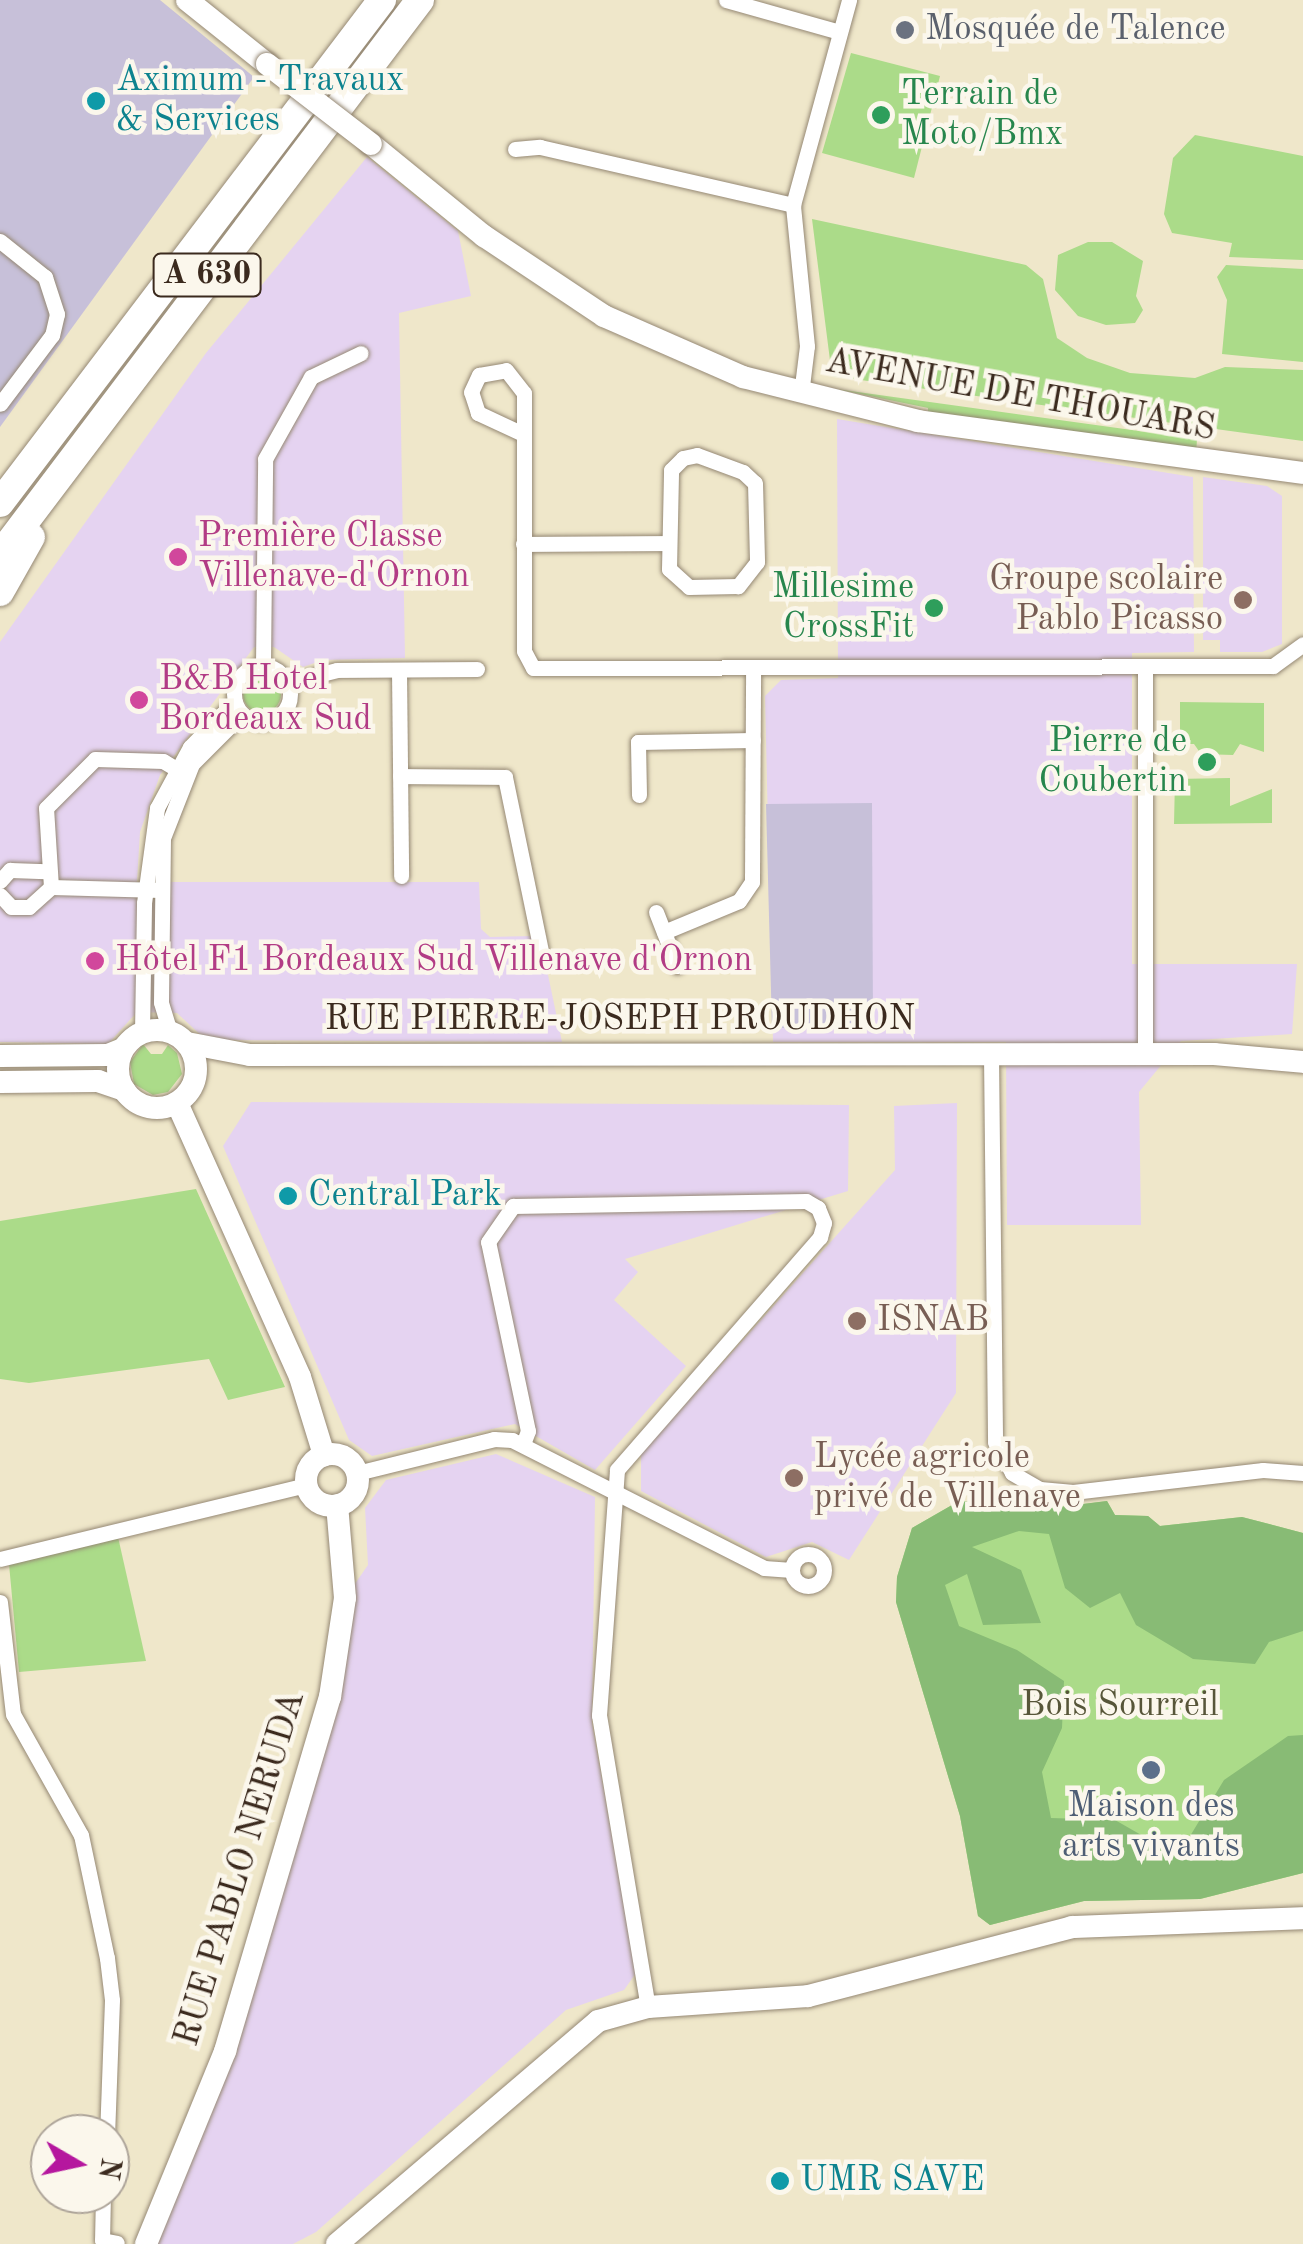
<!DOCTYPE html>
<meta charset="utf-8">
<style>
body{margin:0}
#map{position:relative;width:1303px;height:2244px;overflow:hidden;background:#efe7ca;font-family:"Old Standard TT",serif}
div>[style]{position:absolute}
[style*='--x']{left:calc(var(--x)*1px);top:calc(var(--y)*1px);width:calc(var(--w)*1px);rotate:calc(var(--a)*1deg)}
.built>*{inset:0;background:#e5d3f1}
.industrial>*{inset:0;background:#c7c0d9}
.green>*{inset:0;background:#abdb89}
.round{border-radius:50%}
.forest>*{inset:0;background:#88bb75}
.roads{filter:drop-shadow(0 0 2px #958874) drop-shadow(0 0 2px #958874)}
.street>*{height:15px;margin:-7.5px;padding:0 7.5px;transform-origin:7.5px;border-radius:7.5px;background:#fff}
.street>.ring{margin:-7.5px;padding:0;box-sizing:content-box;background:none;border:15px solid #fff;border-radius:50%}
.secondary>*{height:22px;margin:-11px;padding:0 11px;transform-origin:11px;border-radius:11px;background:#fff}
.secondary>.ring{margin:-11px;padding:0;box-sizing:content-box;background:none;border:22px solid #fff;border-radius:50%}
.highway>*{height:28px;margin:-14px;padding:0 14px;transform-origin:14px;border-radius:14px;background:#fff}
.bridges{filter:drop-shadow(0 0 2px #958874) drop-shadow(0 0 2px #958874)}
.secondary-bridge>*{height:22px;margin:-11px;padding:0 11px;transform-origin:11px;border-radius:11px;background:#fff}
.dots>*{width:28px;height:28px;translate:-50% -50%;box-sizing:border-box;border:5px solid #fbf7ec;border-radius:50%}
span{translate:-50% -50%;white-space:nowrap;text-align:center;line-height:1.15;-webkit-text-stroke:9px #fbf7ec;paint-order:stroke}
.shield-label span{padding:2px 8px;background:#fbf7ec;border:2px solid;border-radius:8px;-webkit-text-stroke-width:0}
.shield-label{font-size:32px;color:#3b2a1e;font-weight:700}
.worship-label{font-size:35px;color:#5b616d}
.left{translate:0 -50%;text-align:left}
.culture-label{font-size:35px;color:#0d838f}
.leisure-label{font-size:35px;color:#27864d}
.right{translate:-100% -50%;text-align:right}
.street-label{font-size:35px;color:#3b2a1e}
.hotel-label{font-size:35px;color:#b23c85}
.education-label{font-size:35px;color:#785e54}
.park-label{font-size:35px;color:#575639}
.service-label{font-size:35px;color:#4e5e75}
.north{position:absolute;left:30px;top:2114px;width:100px;height:100px;box-sizing:border-box;background:#fbf7ec;border:2px solid #aea59a;border-radius:50%;rotate:99deg;font-size:28px;font-weight:700;line-height:40px;text-align:center;color:#3b2a1e}
.north::after{content:'';display:block;margin:auto;width:35px;height:45px;background:#b5179e;clip-path:polygon(50% 0,100% 100%,50% 72%,0 100%)}
</style>
<div id="map">
<div class="built">
<div style="clip-path:polygon(367px 157px,458px 231px,471px 296px,399px 313px,405px 658px,323px 660px,303px 667px,274px 647px,254px 647px,160px 775px,140px 832px,137px 882px,479px 882px,481px 929px,490px 937px,535px 936px,536px 945px,523px 948px,527px 973px,547px 970px,562px 1042px,206px 1040px,177px 1013px,137px 1012px,108px 1044px,0 1042px,0 642px,206px 353px)"></div>
<div style="clip-path:polygon(837px 419px,1193px 477px,1194px 652px,1132px 653px,1132px 964px,1297px 964px,1292px 1034px,1181px 1041px,1139px 1092px,1141px 1225px,1007px 1225px,1006px 1042px,773px 1042px,765px 696px,781px 680px,838px 678px)"></div>
<div style="clip-path:polygon(1203px 477px,1267px 486px,1282px 496px,1282px 644px,1262px 652px,1220px 652px,1220px 640px,1203px 640px)"></div>
<div style="clip-path:polygon(251px 1102px,849px 1105px,848px 1191px,625px 1259px,638px 1272px,614px 1300px,686px 1366px,595px 1470px,515px 1424px,372px 1456px,349px 1440px,223px 1146px)"></div>
<div style="clip-path:polygon(957px 1103px,956px 1393px,849px 1560px,812px 1542px,766px 1557px,641px 1491px,641px 1454px,895px 1170px,894px 1106px)"></div>
<div style="clip-path:polygon(496px 1454px,595px 1497px,592px 1723px,636px 1973px,624px 1990px,566px 2010px,316px 2232px,293px 2244px,148px 2244px,256px 1947px,345px 1598px,368px 1565px,365px 1508px,386px 1480px)"></div>
</div>
<div class="industrial">
<div style="clip-path:polygon(0 0,160px 0,254px 77px,0 427px)"></div>
<div style="clip-path:polygon(872px 803px,873px 1027px,772px 1028px,766px 804px)"></div>
</div>
<div class="green">
<div style="clip-path:polygon(851px 53px,940px 76px,914px 178px,822px 153px)"></div>
<div style="clip-path:polygon(1195px 135px,1303px 156px,1303px 260px,1229px 257px,1232px 243px,1172px 233px,1164px 214px,1173px 158px)"></div>
<div style="clip-path:polygon(812px 219px,1026px 265px,1043px 279px,1057px 338px,1087px 358px,1130px 373px,1195px 378px,1225px 367px,1303px 370px,1303px 441px,832px 376px)"></div>
<div style="clip-path:polygon(1088px 242px,1112px 242px,1143px 261px,1136px 296px,1143px 310px,1135px 323px,1106px 325px,1078px 316px,1055px 290px,1058px 255px)"></div>
<div style="clip-path:polygon(1226px 265px,1303px 269px,1303px 362px,1222px 354px,1227px 300px,1217px 277px)"></div>
<div style="clip-path:polygon(836px 389px,1197px 439px,1196px 455px,928px 416px,928px 408px)"></div>
<div class="round" style="left:243px;top:675px;width:38px;height:38px"></div>
<div style="clip-path:polygon(1180px 702px,1264px 703px,1264px 752px,1240px 744px,1233px 755px,1201px 754px,1194px 744px,1180px 744px)"></div>
<div style="clip-path:polygon(1230px 778px,1230px 806px,1272px 789px,1272px 823px,1174px 824px,1175px 779px)"></div>
<div style="clip-path:polygon(143px 1044px,151px 1054px,162px 1054px,168px 1045px,177px 1053px,182px 1074px,168px 1092px,153px 1095px,134px 1084px,130px 1062px)"></div>
<div style="clip-path:polygon(196px 1189px,285px 1387px,228px 1400px,209px 1359px,29px 1383px,0 1379px,0 1221px)"></div>
<div style="clip-path:polygon(959px 1501px,1043px 1509px,1107px 1501px,1115px 1515px,1148px 1516px,1160px 1526px,1242px 1517px,1303px 1533px,1303px 1873px,1200px 1899px,1084px 1901px,990px 1925px,978px 1916px,960px 1816px,896px 1602px,897px 1577px,912px 1528px)"></div>
<div style="clip-path:polygon(118px 1537px,146px 1661px,19px 1672px,9px 1564px)"></div>
</div>
<div class="forest">
<div style="clip-path:polygon(959px 1501px,1043px 1509px,1107px 1501px,1115px 1515px,1148px 1516px,1160px 1526px,1242px 1517px,1303px 1533px,1303px 1631px,1269px 1642px,1255px 1664px,1193px 1659px,1136px 1625px,1120px 1593px,1090px 1608px,1065px 1588px,1049px 1534px,1019px 1531px,972px 1547px,1021px 1570px,1041px 1623px,983px 1625px,967px 1574px,945px 1585px,959px 1626px,1017px 1650px,1064px 1681px,1062px 1728px,1042px 1772px,1051px 1818px,1115px 1820px,1178px 1856px,1224px 1780px,1288px 1736px,1303px 1735px,1303px 1873px,1200px 1899px,1084px 1901px,990px 1925px,978px 1916px,960px 1816px,896px 1602px,897px 1577px,912px 1528px)"></div>
</div>
<div class="roads">
<div class="street">
<div style="--x:726;--y:0;--w:118;--a:15.7"></div>
<div style="--x:515;--y:149;--w:25;--a:-5"></div>
<div style="--x:540;--y:147;--w:260;--a:12.9"></div>
<div style="--x:0;--y:241;--w:58;--a:38.7"></div>
<div style="--x:45;--y:277;--w:39;--a:72"></div>
<div style="--x:57;--y:314;--w:22;--a:103"></div>
<div style="--x:52;--y:335;--w:86;--a:127"></div>
<div style="--x:801;--y:394;--w:48;--a:-82.9"></div>
<div style="--x:807;--y:346;--w:142;--a:-95.7"></div>
<div style="--x:793;--y:205;--w:213;--a:-74.7"></div>
<div style="--x:523;--y:434;--w:50;--a:-155"></div>
<div style="--x:478;--y:413;--w:22;--a:-108"></div>
<div style="--x:471;--y:392;--w:19;--a:-65"></div>
<div style="--x:479;--y:375;--w:27;--a:-10"></div>
<div style="--x:506;--y:370;--w:29;--a:52"></div>
<div style="--x:524;--y:393;--w:258;--a:90"></div>
<div style="--x:524;--y:651;--w:19;--a:62"></div>
<div style="--x:533;--y:668;--w:740;--a:-0.15"></div>
<div style="--x:1273;--y:666;--w:37;--a:-36"></div>
<div style="--x:697;--y:455;--w:49;--a:20.3"></div>
<div style="--x:743;--y:472;--w:16;--a:43"></div>
<div style="--x:755;--y:483;--w:79;--a:88.5"></div>
<div style="--x:757;--y:562;--w:31;--a:128"></div>
<div style="--x:738;--y:586;--w:49;--a:178.8"></div>
<div style="--x:689;--y:587;--w:27;--a:-138"></div>
<div style="--x:669;--y:569;--w:99;--a:-88.8"></div>
<div style="--x:671;--y:470;--w:17;--a:-45"></div>
<div style="--x:683;--y:458;--w:14;--a:-12"></div>
<div style="--x:523;--y:544;--w:145;--a:-0.4"></div>
<div style="--x:263;--y:665;--w:206;--a:-89.4"></div>
<div style="--x:265;--y:459;--w:94;--a:-60.7"></div>
<div style="--x:311;--y:377;--w:55;--a:-25.6"></div>
<div class="ring" style="left:234px;top:666px;width:41px;height:41px"></div>
<div style="--x:399;--y:670;--w:206;--a:89.4"></div>
<div style="--x:289;--y:682;--w:49;--a:-14"></div>
<div style="--x:337;--y:670;--w:140;--a:-0.4"></div>
<div style="--x:400;--y:776;--w:105;--a:0.5"></div>
<div style="--x:505;--y:777;--w:182;--a:78.3"></div>
<div style="--x:639;--y:795;--w:53;--a:-91.1"></div>
<div style="--x:638;--y:742;--w:115;--a:-1"></div>
<div style="--x:0;--y:881;--w:15;--a:-48"></div>
<div style="--x:10;--y:870;--w:36;--a:2"></div>
<div style="--x:161;--y:890;--w:110;--a:-178.4"></div>
<div style="--x:51;--y:887;--w:79;--a:-93.6"></div>
<div style="--x:46;--y:808;--w:69;--a:-45"></div>
<div style="--x:95;--y:759;--w:68;--a:1.7"></div>
<div style="--x:163;--y:761;--w:27;--a:31"></div>
<div style="--x:0;--y:895;--w:16;--a:47"></div>
<div style="--x:11;--y:907;--w:18;--a:0"></div>
<div style="--x:29;--y:907;--w:30;--a:-42"></div>
<div style="--x:656;--y:912;--w:58;--a:68.7"></div>
<div style="--x:664;--y:932;--w:81;--a:-22.5"></div>
<div style="--x:739;--y:901;--w:23;--a:-56"></div>
<div style="--x:752;--y:882;--w:215;--a:-89.7"></div>
<div style="--x:170;--y:1032;--w:31;--a:-107"></div>
<div style="--x:161;--y:1002;--w:164;--a:-89.3"></div>
<div style="--x:163;--y:838;--w:79;--a:-68.6"></div>
<div style="--x:192;--y:764;--w:71;--a:-45"></div>
<div style="--x:142;--y:1033;--w:130;--a:-89.1"></div>
<div style="--x:144;--y:903;--w:96;--a:-82.2"></div>
<div style="--x:157;--y:808;--w:69;--a:-61.6"></div>
<div style="--x:190;--y:747;--w:64;--a:-45.6"></div>
<div style="--x:991;--y:1054;--w:388;--a:89.4"></div>
<div style="--x:995;--y:1442;--w:35;--a:61"></div>
<div style="--x:1012;--y:1473;--w:32;--a:30"></div>
<div style="--x:1040;--y:1489;--w:33;--a:5"></div>
<div style="--x:1073;--y:1492;--w:191;--a:-6.6"></div>
<div style="--x:1263;--y:1470;--w:40;--a:4.3"></div>
<div style="--x:1145;--y:1054;--w:387;--a:-90"></div>
<div style="--x:523;--y:1444;--w:14;--a:-69"></div>
<div style="--x:528;--y:1431;--w:193;--a:-101.9"></div>
<div style="--x:488;--y:1242;--w:44;--a:-55.2"></div>
<div style="--x:513;--y:1206;--w:293;--a:-1"></div>
<div style="--x:806;--y:1201;--w:14;--a:30"></div>
<div style="--x:818;--y:1208;--w:16;--a:68"></div>
<div style="--x:824;--y:1223;--w:15;--a:106"></div>
<div style="--x:820;--y:1237;--w:309;--a:131.1"></div>
<div style="--x:617;--y:1470;--w:246;--a:94.2"></div>
<div style="--x:599;--y:1715;--w:296;--a:80.5"></div>
<div style="--x:357;--y:1473;--w:141;--a:-13.9"></div>
<div style="--x:494;--y:1439;--w:18;--a:3"></div>
<div style="--x:512;--y:1440;--w:283;--a:26.9"></div>
<div style="--x:764;--y:1568;--w:28;--a:4"></div>
<div class="ring" style="left:792px;top:1554px;width:17px;height:17px"></div>
<div style="--x:0;--y:1559;--w:316;--a:-13.6"></div>
<div style="--x:0;--y:1602;--w:113;--a:83.4"></div>
<div style="--x:13;--y:1714;--w:139;--a:60.7"></div>
<div style="--x:81;--y:1835;--w:126;--a:78.1"></div>
<div style="--x:107;--y:1958;--w:42;--a:83.2"></div>
<div style="--x:112;--y:2000;--w:134;--a:92.1"></div>
<div style="--x:103;--y:2194;--w:46;--a:91.2"></div>
<div style="--x:102;--y:2240;--w:15;--a:11"></div>
</div>
<div class="secondary">
<div style="--x:187;--y:0;--w:102;--a:38.7"></div>
<div style="--x:371;--y:144;--w:146;--a:39.2"></div>
<div style="--x:484;--y:236;--w:144;--a:33.7"></div>
<div style="--x:604;--y:316;--w:152;--a:23.7"></div>
<div style="--x:743;--y:377;--w:180;--a:14.1"></div>
<div style="--x:918;--y:421;--w:388;--a:7.7"></div>
<div class="ring" style="left:118px;top:1030px;width:56px;height:56px"></div>
<div style="--x:187;--y:1043;--w:64;--a:10.8"></div>
<div style="--x:250;--y:1055;--w:964;--a:-0.06"></div>
<div style="--x:1214;--y:1054;--w:89;--a:5.1"></div>
<div style="--x:0;--y:1056;--w:108;--a:-0.5"></div>
<div style="--x:108;--y:1055;--w:16;--a:-22"></div>
<div style="--x:0;--y:1082;--w:98;--a:-0.6"></div>
<div style="--x:98;--y:1081;--w:28;--a:19"></div>
<div style="--x:177;--y:1103;--w:300;--a:65.8"></div>
<div style="--x:300;--y:1377;--w:82;--a:72.9"></div>
<div class="ring" style="left:306px;top:1454px;width:30px;height:30px"></div>
<div style="--x:146;--y:2244;--w:209;--a:-67.7"></div>
<div style="--x:225;--y:2051;--w:369;--a:-73.5"></div>
<div style="--x:330;--y:1697;--w:100;--a:-81.4"></div>
<div style="--x:345;--y:1598;--w:93;--a:-94.9"></div>
<div style="--x:337;--y:2244;--w:343;--a:-40.5"></div>
<div style="--x:598;--y:2021;--w:52;--a:-15.6"></div>
<div style="--x:648;--y:2007;--w:160;--a:-3.9"></div>
<div style="--x:808;--y:1996;--w:273;--a:-14.6"></div>
<div style="--x:1072;--y:1927;--w:231;--a:-2.2"></div>
</div>
<div class="highway">
<div style="--x:0;--y:503;--w:632;--a:-52.79"></div>
<div style="--x:0;--y:555;--w:696;--a:-52.88"></div>
<div style="--x:0;--y:592;--w:63;--a:-60.6"></div>
</div>
</div>
<div class="bridges">
<div class="secondary-bridge">
<div style="--x:267;--y:64;--w:131;--a:37.6"></div>
</div>
</div>
<div class="dots">
<div style="left:905px;top:30px;background:#6b7280"></div>
<div style="left:96px;top:101px;background:#0f9aa8"></div>
<div style="left:881px;top:115px;background:#2e9e5b"></div>
<div style="left:178px;top:557px;background:#d1479c"></div>
<div style="left:1243px;top:600px;background:#8d6e63"></div>
<div style="left:934px;top:608px;background:#2e9e5b"></div>
<div style="left:139px;top:700px;background:#d1479c"></div>
<div style="left:1207px;top:762px;background:#2e9e5b"></div>
<div style="left:95px;top:961px;background:#d1479c"></div>
<div style="left:288px;top:1196px;background:#0f9aa8"></div>
<div style="left:857px;top:1321px;background:#8d6e63"></div>
<div style="left:794px;top:1478px;background:#8d6e63"></div>
<div style="left:1151px;top:1770px;background:#5c6f8a"></div>
<div style="left:780px;top:2181px;background:#0f9aa8"></div>
</div>
<div class="shield-label">
<span style="left:207px;top:275px">A 630</span>
</div>
<div class="worship-label">
<span class="left" style="left:925px;top:30px">Mosquée de Talence</span>
</div>
<div class="culture-label">
<span class="left" style="left:116px;top:101px">Aximum - Travaux<br>&amp; Services</span>
<span class="left" style="left:308px;top:1196px">Central Park</span>
<span class="left" style="left:800px;top:2181px">UMR SAVE</span>
</div>
<div class="leisure-label">
<span class="left" style="left:901px;top:115px">Terrain de<br>Moto/Bmx</span>
<span class="right" style="left:914px;top:608px">Millesime<br>CrossFit</span>
<span class="right" style="left:1187px;top:762px">Pierre de<br>Coubertin</span>
</div>
<div class="street-label">
<span style="left:1020px;top:396px;rotate:10deg">AVENUE DE THOUARS</span>
<span style="left:620px;top:1020px">RUE PIERRE-JOSEPH PROUDHON</span>
<span style="left:241px;top:1869px;rotate:-73deg">RUE PABLO NERUDA</span>
</div>
<div class="hotel-label">
<span class="left" style="left:198px;top:557px">Première Classe<br>Villenave-d'Ornon</span>
<span class="left" style="left:159px;top:700px">B&amp;B Hotel<br>Bordeaux Sud</span>
<span class="left" style="left:115px;top:961px">Hôtel F1 Bordeaux Sud Villenave d'Ornon</span>
</div>
<div class="education-label">
<span class="right" style="left:1223px;top:600px">Groupe scolaire<br>Pablo Picasso</span>
<span class="left" style="left:877px;top:1321px">ISNAB</span>
<span class="left" style="left:814px;top:1478px">Lycée agricole<br>privé de Villenave</span>
</div>
<div class="park-label">
<span style="left:1120px;top:1706px">Bois Sourreil</span>
</div>
<div class="service-label">
<span style="left:1151px;top:1827px">Maison des<br>arts vivants</span>
</div>
<div class="north">N</div>
</div>
